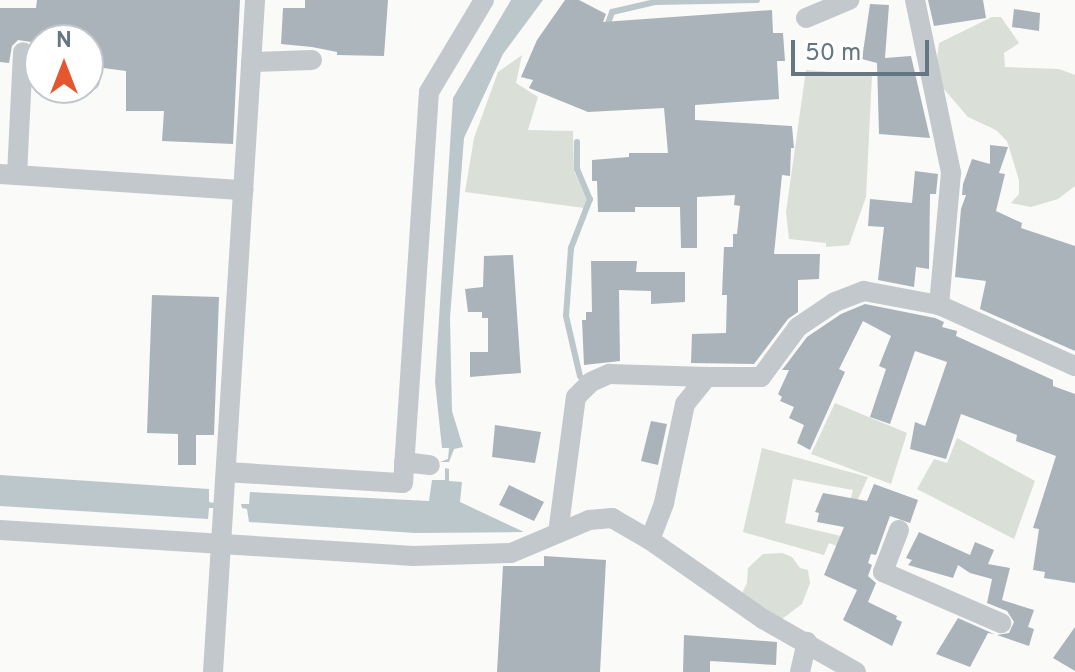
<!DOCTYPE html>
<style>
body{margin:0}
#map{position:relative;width:1075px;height:672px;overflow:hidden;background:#fafaf8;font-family:Overpass,sans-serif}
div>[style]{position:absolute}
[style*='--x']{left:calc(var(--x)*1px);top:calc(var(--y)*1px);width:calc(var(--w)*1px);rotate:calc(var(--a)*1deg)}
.green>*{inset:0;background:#dadfd7}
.water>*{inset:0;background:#bbc7cb}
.stream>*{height:6px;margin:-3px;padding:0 3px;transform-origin:3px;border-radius:3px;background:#bbc7cb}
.building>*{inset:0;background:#aab3b9}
.street>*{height:20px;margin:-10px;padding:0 10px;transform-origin:10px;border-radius:10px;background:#c3c8cc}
span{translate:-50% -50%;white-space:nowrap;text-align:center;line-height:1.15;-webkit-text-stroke:8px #fff;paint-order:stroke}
.north{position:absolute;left:24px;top:24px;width:80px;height:80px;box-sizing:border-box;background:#fff;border:2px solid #c1c8cd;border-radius:50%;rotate:0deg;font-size:22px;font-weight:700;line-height:32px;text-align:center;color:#657683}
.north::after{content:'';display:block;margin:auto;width:28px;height:36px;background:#e4572e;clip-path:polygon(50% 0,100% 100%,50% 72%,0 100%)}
.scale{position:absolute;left:791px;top:40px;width:138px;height:36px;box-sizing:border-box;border:4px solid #657683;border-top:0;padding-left:10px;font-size:24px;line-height:28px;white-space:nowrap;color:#657683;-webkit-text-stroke:6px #fff;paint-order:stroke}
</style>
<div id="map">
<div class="green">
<div style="clip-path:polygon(992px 17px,1001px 17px,1019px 43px,1004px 53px,1005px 67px,1059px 69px,1075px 75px,1075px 186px,1058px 199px,1031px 207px,1011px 203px,1019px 194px,1019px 180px,1007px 141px,996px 130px,968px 117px,943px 88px,936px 68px,939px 43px)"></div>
<div style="clip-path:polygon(522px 55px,516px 83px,538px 97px,528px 130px,573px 131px,574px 171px,587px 199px,584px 208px,465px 192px,474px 138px,498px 72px)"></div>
<div style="clip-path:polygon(806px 70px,872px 75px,866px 197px,849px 245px,826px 247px,826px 243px,789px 239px,786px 212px)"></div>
<div style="clip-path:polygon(835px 403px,907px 433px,891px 484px,811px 454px)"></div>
<div style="clip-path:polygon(957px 438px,1035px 481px,1014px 539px,917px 489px,934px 459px,947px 463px)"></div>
<div style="clip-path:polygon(762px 448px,868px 477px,842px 534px,853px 490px,793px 479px,785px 523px,841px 536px,837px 546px,829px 543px,824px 555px,743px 532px)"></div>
<div style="clip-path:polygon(782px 553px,792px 557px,800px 568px,808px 570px,810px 583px,802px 604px,778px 622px,740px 597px,747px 583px,748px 568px,763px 554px)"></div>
</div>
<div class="water">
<div style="clip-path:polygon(511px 0,543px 0,503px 54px,464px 138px,450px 318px,452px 411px,463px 447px,454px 449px,449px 462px,440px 462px,448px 459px,449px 448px,442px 448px,435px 382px,453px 98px)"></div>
<div style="clip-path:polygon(445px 468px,449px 469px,449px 481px,462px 482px,460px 502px,524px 532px,415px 533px,249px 522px,247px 509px,242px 508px,241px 504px,249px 504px,250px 492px,429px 501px,432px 480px,445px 480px)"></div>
<div style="clip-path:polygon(0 475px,209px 489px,209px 502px,214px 503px,214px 508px,209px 508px,208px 519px,0 506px)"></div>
</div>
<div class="stream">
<div style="--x:607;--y:26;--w:15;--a:-70"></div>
<div style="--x:612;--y:12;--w:44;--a:-13.1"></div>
<div style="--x:655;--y:2;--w:102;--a:-1.1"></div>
<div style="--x:577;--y:142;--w:27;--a:90"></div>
<div style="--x:577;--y:169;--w:33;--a:67"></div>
<div style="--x:590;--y:199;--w:53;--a:111.2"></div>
<div style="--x:571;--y:248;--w:68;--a:94.2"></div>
<div style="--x:566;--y:316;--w:62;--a:76.9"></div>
</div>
<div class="building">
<div style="clip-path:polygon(37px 0,240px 0,233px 144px,162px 141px,164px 111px,126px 111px,126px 71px,88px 66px,88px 40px,40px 40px,40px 64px,35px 64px,36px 52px,31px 42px,18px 40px,12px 46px,9px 63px,0 62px,0 8px,36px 8px)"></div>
<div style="clip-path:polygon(305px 0,388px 0,384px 56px,337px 55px,337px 52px,312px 47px,281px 44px,283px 8px,305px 8px)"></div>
<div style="clip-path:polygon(565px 0,579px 0,606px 14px,603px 22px,772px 10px,773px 33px,783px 33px,785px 61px,777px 61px,779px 99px,695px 105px,695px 120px,792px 126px,794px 148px,791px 148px,790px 176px,782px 175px,774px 254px,820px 254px,819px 279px,798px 280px,798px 312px,788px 319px,754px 364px,691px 363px,692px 334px,726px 333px,727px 295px,722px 295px,724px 247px,733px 247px,733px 234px,737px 234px,740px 206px,734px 205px,735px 195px,697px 197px,697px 248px,681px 248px,680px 207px,635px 207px,635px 212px,598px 212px,597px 181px,592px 181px,592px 160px,629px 157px,629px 153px,668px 153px,664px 108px,588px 112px,529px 88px,533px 80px,521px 77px,537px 40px)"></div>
<div style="clip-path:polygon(928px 0,983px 0,986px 18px,934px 26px)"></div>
<div style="clip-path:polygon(870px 4px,889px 5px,885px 58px,911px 56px,930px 138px,879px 134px,877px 63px,862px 59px)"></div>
<div style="clip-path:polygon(1014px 9px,1040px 13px,1039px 31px,1012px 27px)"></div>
<div style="clip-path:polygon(990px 145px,1008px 147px,999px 173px,1005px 174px,996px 211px,1022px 223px,1021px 228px,1075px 246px,1075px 351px,980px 309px,986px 281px,955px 277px,961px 209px,966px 195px,962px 195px,963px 184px,972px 159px,990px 164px)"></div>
<div style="clip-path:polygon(915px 171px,938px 174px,936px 194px,930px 194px,929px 269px,916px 267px,914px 287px,878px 280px,884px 227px,868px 226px,870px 199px,912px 203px)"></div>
<div style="clip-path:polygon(513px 255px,521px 373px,470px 377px,470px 352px,488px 352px,488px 318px,482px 318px,482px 312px,468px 312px,465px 289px,483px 287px,484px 256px)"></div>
<div style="clip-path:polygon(591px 261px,637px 261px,636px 272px,685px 272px,685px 302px,651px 304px,651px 291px,619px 290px,620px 361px,584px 365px,582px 320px,586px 320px,586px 312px,592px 312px)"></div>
<div style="clip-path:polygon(152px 295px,219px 297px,214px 435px,196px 435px,196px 465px,178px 465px,178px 434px,147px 433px)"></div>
<div style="clip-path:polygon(865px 304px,935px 318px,944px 322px,942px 327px,957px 331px,956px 336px,1053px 380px,1053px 386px,1075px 394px,1075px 583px,1044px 578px,1045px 572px,1033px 570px,1039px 529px,1033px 528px,1056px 456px,1016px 441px,1017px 435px,961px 414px,946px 459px,910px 449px,915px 422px,925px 426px,947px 362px,915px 351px,890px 424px,870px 417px,886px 369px,879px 366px,891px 336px,863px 321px,839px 369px,845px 372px,810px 450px,797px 443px,804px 425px,789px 418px,794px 407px,780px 401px,782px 397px,778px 394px,789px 370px,782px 370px,807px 337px,841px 314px)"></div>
<div style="clip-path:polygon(651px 421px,667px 424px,658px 465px,641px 461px)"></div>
<div style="clip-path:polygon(495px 425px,541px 432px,535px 463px,492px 457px)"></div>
<div style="clip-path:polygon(874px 484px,918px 500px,910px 523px,890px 516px,876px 555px,871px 554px,868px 563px,872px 565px,868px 576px,876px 583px,868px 602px,897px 616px,896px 619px,902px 622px,892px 646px,843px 620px,857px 590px,824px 575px,844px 527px,817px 522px,819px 513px,815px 512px,823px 493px,867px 501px)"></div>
<div style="clip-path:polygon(509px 485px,544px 502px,534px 521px,499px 505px)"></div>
<div style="clip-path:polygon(919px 532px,970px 555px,975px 542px,994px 550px,988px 564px,1010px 568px,1002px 600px,1034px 610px,1028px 627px,1034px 629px,1029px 646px,997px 635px,1009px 633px,1014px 622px,1007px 611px,987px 603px,992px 579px,970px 573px,958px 565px,953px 578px,908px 565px,912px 560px,906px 558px)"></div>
<div style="clip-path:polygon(544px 556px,606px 560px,600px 672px,497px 672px,503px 566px,544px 566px)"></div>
<div style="clip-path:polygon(958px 618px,994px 634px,988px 633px,970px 667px,936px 654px)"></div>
<div style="clip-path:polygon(1075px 627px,1075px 671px,1053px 658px)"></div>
<div style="clip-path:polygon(684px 635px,777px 642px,776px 665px,710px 661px,710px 672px,683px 672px)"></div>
</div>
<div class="street">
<div style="--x:915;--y:0;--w:177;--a:78.2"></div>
<div style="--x:951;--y:173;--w:133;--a:95.2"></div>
<div style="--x:806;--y:18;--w:47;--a:-22.7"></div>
<div style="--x:251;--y:62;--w:61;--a:-1.9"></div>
<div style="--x:88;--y:81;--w:2;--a:0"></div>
<div style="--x:0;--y:174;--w:244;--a:3.8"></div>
<div style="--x:17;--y:175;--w:123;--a:-87.2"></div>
<div style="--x:404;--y:462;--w:26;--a:7"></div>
<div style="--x:226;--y:472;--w:177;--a:3.6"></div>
<div style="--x:403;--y:483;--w:392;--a:-86.2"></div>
<div style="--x:429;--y:92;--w:107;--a:-59.1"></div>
<div style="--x:0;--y:530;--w:414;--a:3.6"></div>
<div style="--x:413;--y:556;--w:98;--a:-1.8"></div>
<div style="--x:511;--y:553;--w:85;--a:-22.9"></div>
<div style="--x:589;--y:520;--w:23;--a:-5"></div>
<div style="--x:612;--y:518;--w:44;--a:30.1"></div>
<div style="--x:650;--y:540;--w:138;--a:35"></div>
<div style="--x:763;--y:619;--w:107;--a:29.7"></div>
<div style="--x:899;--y:530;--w:45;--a:110.9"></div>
<div style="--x:883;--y:572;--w:129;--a:23.4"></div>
<div style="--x:558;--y:533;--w:137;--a:-82.5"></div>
<div style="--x:576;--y:397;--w:21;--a:-45"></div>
<div style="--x:591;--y:382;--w:20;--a:-24"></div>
<div style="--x:609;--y:374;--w:98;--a:1.8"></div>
<div style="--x:650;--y:540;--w:40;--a:-69"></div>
<div style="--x:664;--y:503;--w:101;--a:-78"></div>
<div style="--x:685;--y:404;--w:35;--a:-51"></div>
<div style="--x:707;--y:377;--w:54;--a:0"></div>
<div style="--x:761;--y:377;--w:62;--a:-53.5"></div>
<div style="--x:798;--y:327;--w:45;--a:-34"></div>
<div style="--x:835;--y:302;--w:31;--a:-21"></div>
<div style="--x:864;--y:291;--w:76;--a:10.6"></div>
<div style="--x:939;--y:305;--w:149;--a:24.2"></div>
<div style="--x:213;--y:672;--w:673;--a:-86.42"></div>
<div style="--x:800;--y:672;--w:31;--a:-77"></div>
</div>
<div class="north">N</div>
<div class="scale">50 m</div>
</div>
